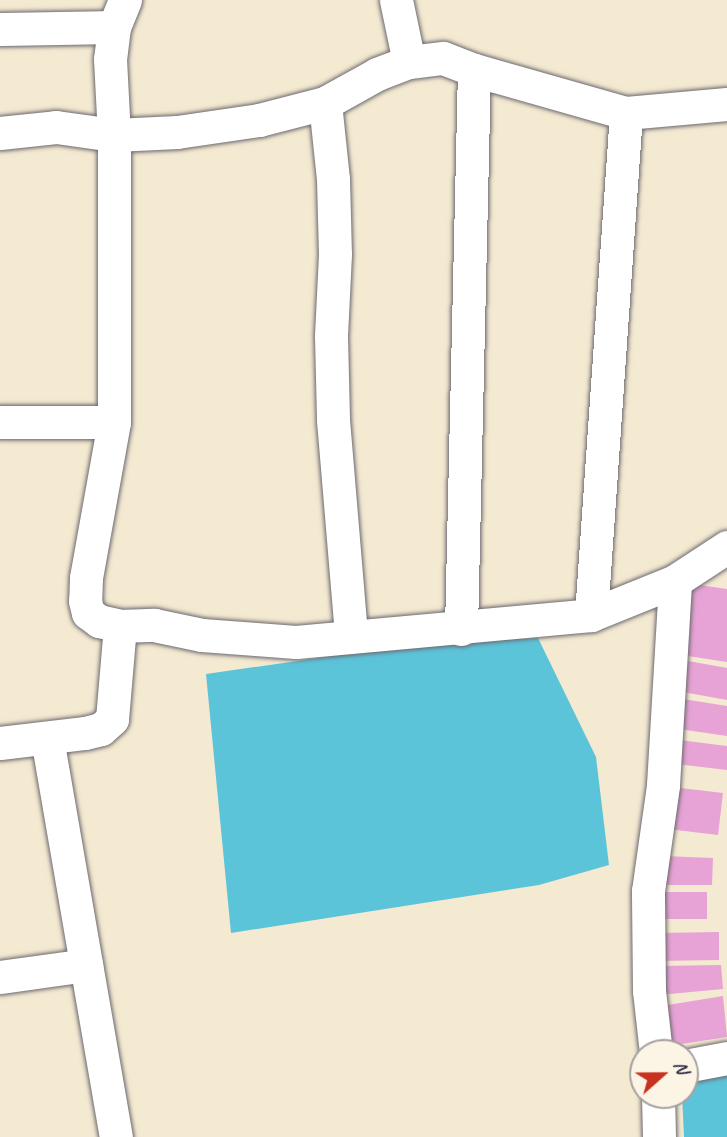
<!DOCTYPE html>
<style>
body{margin:0}
#map{position:relative;width:727px;height:1137px;overflow:hidden;background:#f4ead1;font-family:Caveat,sans-serif}
div>[style]{position:absolute}
[style*='--x']{left:calc(var(--x)*1px);top:calc(var(--y)*1px);width:calc(var(--w)*1px);rotate:calc(var(--a)*1deg)}
.water>*{inset:0;background:#5cc4d9}
.building>*{inset:0;background:#e7a3d5}
.roads{filter:drop-shadow(0 0 2px #6c6870) drop-shadow(0 0 2px #6c6870)}
.minor>*{height:33px;margin:-16.5px;padding:0 16.5px;transform-origin:16.5px;border-radius:16.5px;background:#fff}
span{translate:-50% -50%;white-space:nowrap;text-align:center;line-height:1.15;-webkit-text-stroke:6px #fcf5e5;paint-order:stroke}
.north{position:absolute;left:629px;top:1039px;width:70px;height:70px;box-sizing:border-box;background:#fcf5e5;border:2px solid #a5a1a1;border-radius:50%;rotate:69deg;font-size:19px;font-weight:700;line-height:28px;text-align:center;color:#22223b}
.north::after{content:'';display:block;margin:auto;width:24px;height:32px;background:#c8321e;clip-path:polygon(50% 0,100% 100%,50% 72%,0 100%)}
</style>
<div id="map">
<div class="water">
<div style="clip-path:polygon(538px 638px,596px 757px,609px 865px,539px 885px,231px 933px,206px 674px,416px 644px)"></div>
<div style="clip-path:polygon(727px 1065px,727px 1137px,684px 1137px,682px 1095px,685px 1095px,685px 1073px)"></div>
</div>
<div class="building">
<div style="clip-path:polygon(685px 583px,727px 589px,727px 662px,675px 654px)"></div>
<div style="clip-path:polygon(688px 661px,727px 668px,727px 700px,683px 692px)"></div>
<div style="clip-path:polygon(683px 699px,727px 706px,727px 736px,679px 729px)"></div>
<div style="clip-path:polygon(679px 740px,727px 746px,727px 770px,676px 764px)"></div>
<div style="clip-path:polygon(672px 787px,723px 793px,718px 835px,668px 829px)"></div>
<div style="clip-path:polygon(663px 856px,713px 858px,712px 885px,663px 885px)"></div>
<div style="clip-path:polygon(662px 892px,707px 892px,707px 919px,662px 919px)"></div>
<div style="clip-path:polygon(719px 932px,719px 960px,657px 961px,657px 933px)"></div>
<div style="clip-path:polygon(721px 965px,723px 989px,659px 995px,658px 966px)"></div>
<div style="clip-path:polygon(723px 996px,727px 1037px,668px 1046px,662px 1006px)"></div>
</div>
<div class="roads">
<div class="minor">
<div style="--x:125;--y:0;--w:29;--a:112"></div>
<div style="--x:114;--y:27;--w:32;--a:97"></div>
<div style="--x:110;--y:59;--w:76;--a:87"></div>
<div style="--x:114;--y:135;--w:287;--a:90"></div>
<div style="--x:114;--y:422;--w:158;--a:100.2"></div>
<div style="--x:86;--y:578;--w:23;--a:92"></div>
<div style="--x:85;--y:601;--w:12;--a:76"></div>
<div style="--x:88;--y:613;--w:14;--a:36"></div>
<div style="--x:99;--y:621;--w:22;--a:13"></div>
<div style="--x:120;--y:626;--w:34;--a:-2"></div>
<div style="--x:154;--y:625;--w:49;--a:11.8"></div>
<div style="--x:202;--y:635;--w:94;--a:4.3"></div>
<div style="--x:296;--y:642;--w:296;--a:-5.2"></div>
<div style="--x:591;--y:615;--w:503;--a:-86.01"></div>
<div style="--x:396;--y:0;--w:63;--a:78.2"></div>
<div style="--x:0;--y:29;--w:114;--a:-1"></div>
<div style="--x:325;--y:103;--w:76;--a:84"></div>
<div style="--x:333;--y:179;--w:75;--a:88.5"></div>
<div style="--x:335;--y:254;--w:82;--a:92.8"></div>
<div style="--x:331;--y:336;--w:84;--a:88.6"></div>
<div style="--x:333;--y:420;--w:216;--a:85.2"></div>
<div style="--x:0;--y:133;--w:56;--a:-6.1"></div>
<div style="--x:56;--y:127;--w:59;--a:7.9"></div>
<div style="--x:114;--y:135;--w:63;--a:-2.7"></div>
<div style="--x:177;--y:132;--w:83;--a:-8.3"></div>
<div style="--x:259;--y:120;--w:68;--a:-14.4"></div>
<div style="--x:325;--y:103;--w:60;--a:-29.1"></div>
<div style="--x:377;--y:74;--w:34;--a:-21"></div>
<div style="--x:409;--y:62;--w:34;--a:-7"></div>
<div style="--x:443;--y:58;--w:33;--a:21"></div>
<div style="--x:474;--y:70;--w:158;--a:15.8"></div>
<div style="--x:626;--y:113;--w:101;--a:-5.1"></div>
<div style="--x:0;--y:422;--w:114;--a:0"></div>
<div style="--x:591;--y:615;--w:91;--a:-22"></div>
<div style="--x:461;--y:629;--w:559;--a:-88.67"></div>
<div style="--x:47;--y:738;--w:405;--a:80.2"></div>
<div style="--x:0;--y:743;--w:86;--a:-6.7"></div>
<div style="--x:85;--y:733;--w:16;--a:-14"></div>
<div style="--x:101;--y:729;--w:15;--a:-42"></div>
<div style="--x:112;--y:719;--w:93;--a:-85.1"></div>
<div style="--x:0;--y:977;--w:87;--a:-7.9"></div>
<div style="--x:656;--y:1053;--w:62;--a:-96.4"></div>
<div style="--x:649;--y:991;--w:100;--a:-90.6"></div>
<div style="--x:648;--y:891;--w:107;--a:-81.9"></div>
<div style="--x:663;--y:785;--w:204;--a:-86.6"></div>
<div style="--x:675;--y:581;--w:62;--a:-33.2"></div>
<div style="--x:685;--y:1066;--w:43;--a:-10.8"></div>
<div style="--x:658;--y:1095;--w:42;--a:88.6"></div>
</div>
</div>
<div class="north">N</div>
</div>
